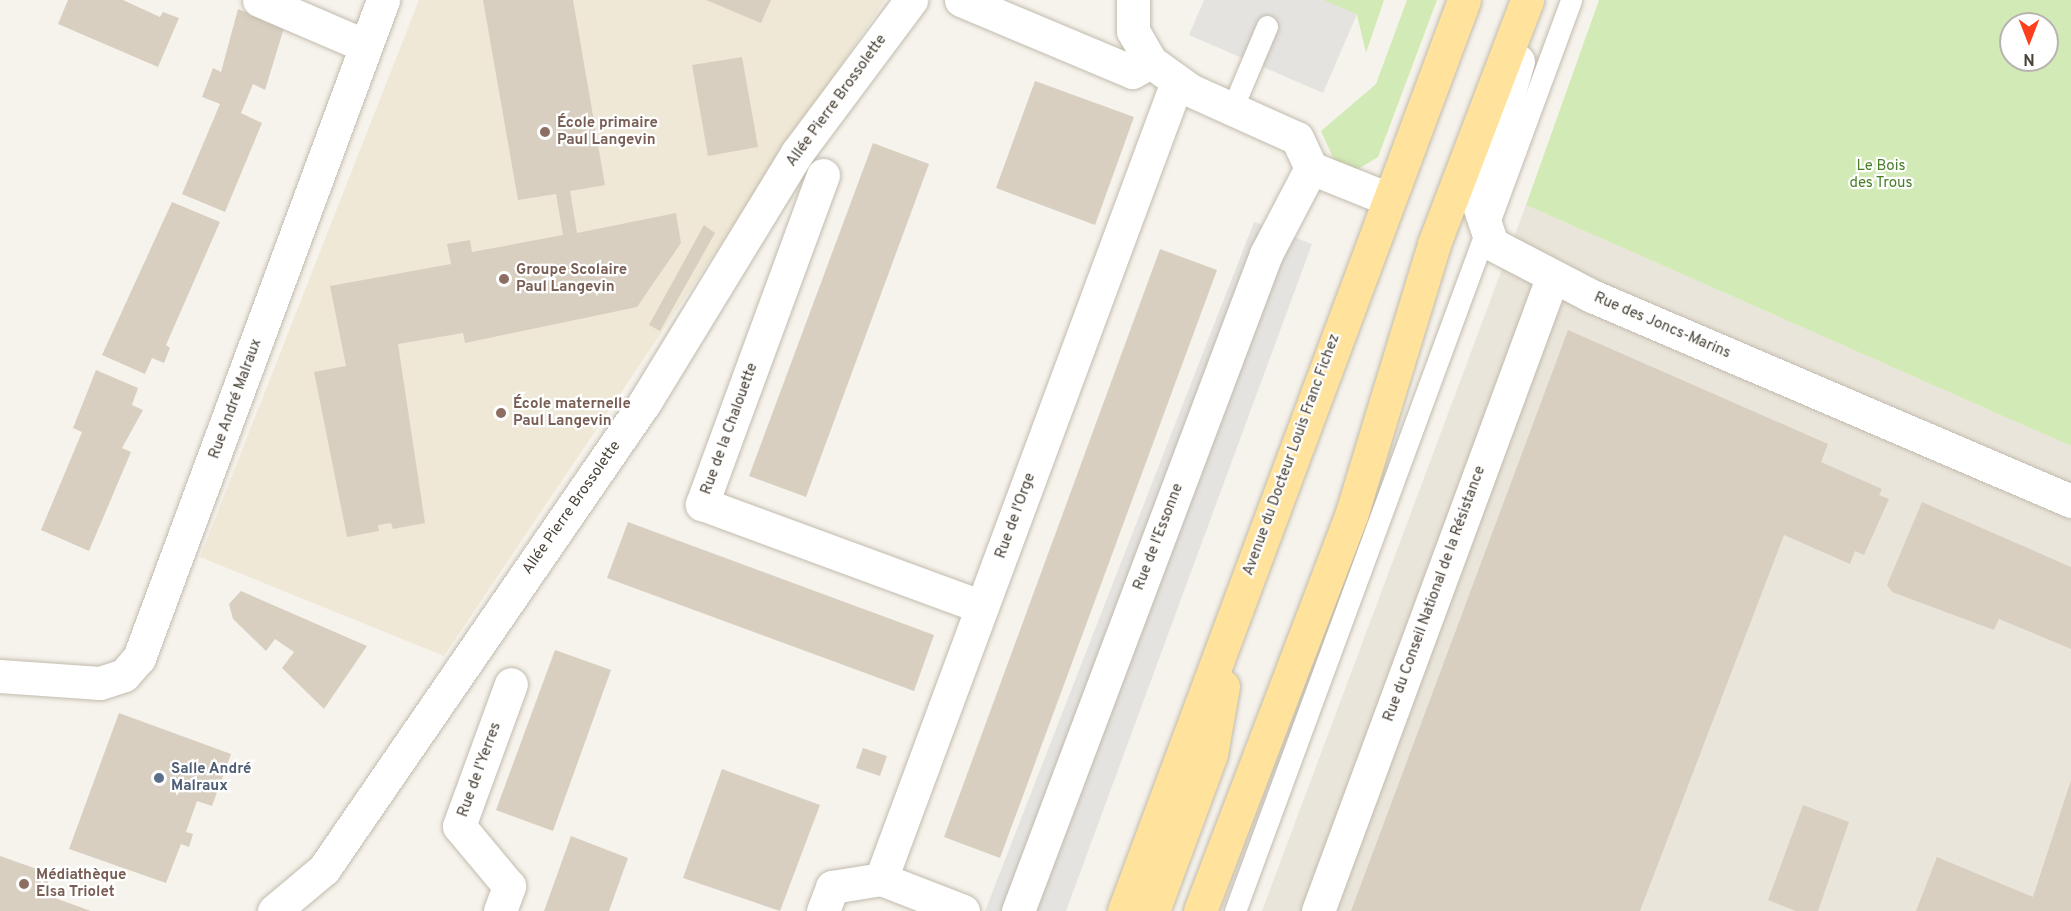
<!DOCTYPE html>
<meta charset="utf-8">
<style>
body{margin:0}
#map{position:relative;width:2071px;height:911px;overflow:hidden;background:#f6f3ec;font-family:Overpass,sans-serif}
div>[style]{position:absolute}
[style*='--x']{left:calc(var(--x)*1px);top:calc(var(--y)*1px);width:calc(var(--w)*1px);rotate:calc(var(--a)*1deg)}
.residential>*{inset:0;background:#eae5da}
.education>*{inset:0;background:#efe8d6}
.green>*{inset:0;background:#d2eab5}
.parking>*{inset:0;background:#e5e3e0}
.building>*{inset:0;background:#d8cfc1}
.roads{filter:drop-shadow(0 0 2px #c2bbae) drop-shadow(0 0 2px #c2bbae)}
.lane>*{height:21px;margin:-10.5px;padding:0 10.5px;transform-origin:10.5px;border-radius:10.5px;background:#fff}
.street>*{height:33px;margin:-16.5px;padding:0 16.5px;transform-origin:16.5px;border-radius:16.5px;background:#fff}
.primary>*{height:33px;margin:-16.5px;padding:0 16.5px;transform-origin:16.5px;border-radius:16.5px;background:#ffe39c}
.dots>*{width:16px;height:16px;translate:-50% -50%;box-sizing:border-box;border:3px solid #fff;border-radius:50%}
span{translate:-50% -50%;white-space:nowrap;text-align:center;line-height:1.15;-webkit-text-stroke:4.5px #fff;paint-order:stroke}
.street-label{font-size:15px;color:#4b4439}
.education-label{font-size:15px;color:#785e54;font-weight:700}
.left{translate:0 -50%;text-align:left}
.park-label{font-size:15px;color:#4a7f2a}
.service-label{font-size:15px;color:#4e5e75;font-weight:700}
.north{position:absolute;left:1999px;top:12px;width:60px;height:60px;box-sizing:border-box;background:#fff;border:2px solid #b7b4b0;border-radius:50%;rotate:180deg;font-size:16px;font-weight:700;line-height:24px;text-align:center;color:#4b4439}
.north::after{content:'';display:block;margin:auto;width:21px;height:27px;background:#fc3f1d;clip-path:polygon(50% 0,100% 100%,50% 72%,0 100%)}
</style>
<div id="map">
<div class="residential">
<div style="clip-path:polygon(1526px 205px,2071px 446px,2071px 911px,1262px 911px)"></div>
</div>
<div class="education">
<div style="clip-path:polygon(419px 0,885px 0,444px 656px,200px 557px)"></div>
</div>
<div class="green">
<div style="clip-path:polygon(1323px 0,1384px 0,1366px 53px,1357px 15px)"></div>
<div style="clip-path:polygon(1407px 0,1437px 0,1378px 157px,1353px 172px,1334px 160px,1321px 131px,1376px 84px)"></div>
<div style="clip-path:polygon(evenodd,1599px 0,2071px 0,2071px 446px,1526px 205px,1599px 0,2011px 24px,2047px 24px,2047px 60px,2011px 60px,2011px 24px)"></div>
</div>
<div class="parking">
<div style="clip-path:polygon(1204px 0,1323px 0,1357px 14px,1323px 93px,1189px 35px)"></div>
<div style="clip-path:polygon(1254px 222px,1312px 244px,1066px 911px,985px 911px)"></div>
</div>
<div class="building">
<div style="clip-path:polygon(68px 0,123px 0,160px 17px,163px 12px,179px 18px,158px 67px,58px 24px)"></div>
<div style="clip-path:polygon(483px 0,573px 0,605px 185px,570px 191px,577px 233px,676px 213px,681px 243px,637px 307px,465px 343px,463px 333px,398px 344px,425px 523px,393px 529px,391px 523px,378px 525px,379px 531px,347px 537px,314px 372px,346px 366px,330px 286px,451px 264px,447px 244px,470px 240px,472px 252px,563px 235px,556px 194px,518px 200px)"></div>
<div style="clip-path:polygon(706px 0,771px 0,761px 23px)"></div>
<div style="clip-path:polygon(238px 9px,284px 28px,265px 90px,253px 84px,241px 113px,262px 123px,225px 212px,182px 194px,220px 104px,202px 97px,213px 68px,221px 72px)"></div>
<div style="clip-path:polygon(742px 57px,758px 147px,708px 156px,692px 65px)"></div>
<div style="clip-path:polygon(1035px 81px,1134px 117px,1095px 225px,996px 188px)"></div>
<div style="clip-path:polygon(873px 143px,929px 164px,806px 497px,749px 476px)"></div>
<div style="clip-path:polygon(172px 202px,220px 222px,166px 345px,170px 348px,164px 363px,152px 358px,145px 374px,102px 355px)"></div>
<div style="clip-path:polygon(704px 225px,715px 233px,660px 331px,649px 325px)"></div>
<div style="clip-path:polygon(1160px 249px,1217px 270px,1000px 858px,944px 837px)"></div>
<div style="clip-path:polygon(1568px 330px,1828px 444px,1821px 462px,1882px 489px,1879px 495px,1889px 499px,1864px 555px,1855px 551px,1850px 564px,1784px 535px,1640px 911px,1351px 911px)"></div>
<div style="clip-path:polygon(96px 370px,138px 388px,132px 405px,143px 410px,122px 448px,131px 452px,89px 551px,41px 530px,82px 432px,73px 428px)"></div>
<div style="clip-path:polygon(1922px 502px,2071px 567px,2071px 649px,1999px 619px,1994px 630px,1892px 592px,1887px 585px)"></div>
<div style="clip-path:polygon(628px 522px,934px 635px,914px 691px,607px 578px)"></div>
<div style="clip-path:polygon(241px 591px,367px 646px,324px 709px,282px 668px,294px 652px,275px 639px,266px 651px,233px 619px,229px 604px)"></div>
<div style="clip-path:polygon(555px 650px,611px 670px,553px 831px,496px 810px)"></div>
<div style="clip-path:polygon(119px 713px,231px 754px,212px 806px,197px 801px,186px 832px,193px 834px,189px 847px,181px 844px,166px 883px,69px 849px)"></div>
<div style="clip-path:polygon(863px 748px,887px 756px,880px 776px,856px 768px)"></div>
<div style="clip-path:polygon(722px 769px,820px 805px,780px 911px,683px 878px)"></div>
<div style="clip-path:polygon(2071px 780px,2071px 911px,1916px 911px,1937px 857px,2033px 897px)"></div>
<div style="clip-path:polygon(1803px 805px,1849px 822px,1818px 911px,1796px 911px,1768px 900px)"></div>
<div style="clip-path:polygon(571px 836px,628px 858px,609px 911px,544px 911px)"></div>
<div style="clip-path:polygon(0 856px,51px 874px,44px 894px,91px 911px,0 911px)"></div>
</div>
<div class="roads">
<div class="lane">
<div style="--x:1232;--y:109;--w:90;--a:-67.1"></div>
<div style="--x:1235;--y:911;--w:971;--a:-69.75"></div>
</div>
<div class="street">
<div style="--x:259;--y:0;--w:116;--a:23.3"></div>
<div style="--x:961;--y:0;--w:186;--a:22.8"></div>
<div style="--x:1132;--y:72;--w:21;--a:-28"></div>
<div style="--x:1133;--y:0;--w:31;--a:90"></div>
<div style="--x:1133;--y:31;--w:36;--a:60"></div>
<div style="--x:1151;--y:62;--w:48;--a:35.7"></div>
<div style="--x:1190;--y:90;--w:117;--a:24.2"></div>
<div style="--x:1297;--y:138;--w:33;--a:65"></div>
<div style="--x:1311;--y:168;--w:81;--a:21.8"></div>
<div style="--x:1518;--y:61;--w:145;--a:106.4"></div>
<div style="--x:1477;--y:200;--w:46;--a:71.2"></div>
<div style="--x:1492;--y:244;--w:113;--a:27.5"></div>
<div style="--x:1592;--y:296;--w:521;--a:23.17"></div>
<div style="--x:823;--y:175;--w:351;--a:110.2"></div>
<div style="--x:702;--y:504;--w:298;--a:20.2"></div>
<div style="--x:0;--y:676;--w:100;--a:4"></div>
<div style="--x:100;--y:683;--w:25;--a:-18"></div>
<div style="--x:124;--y:675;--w:23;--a:-49"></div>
<div style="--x:139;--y:658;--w:702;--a:-69.65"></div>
<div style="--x:881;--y:879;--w:88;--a:21.3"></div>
<div style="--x:274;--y:911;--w:65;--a:-40"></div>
<div style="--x:324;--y:869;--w:567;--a:-55.5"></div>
<div style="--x:645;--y:402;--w:292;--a:-58.6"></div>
<div style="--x:797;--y:153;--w:191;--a:-53.3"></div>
<div style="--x:500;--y:911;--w:27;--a:-70"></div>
<div style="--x:509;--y:886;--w:78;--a:-129.8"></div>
<div style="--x:459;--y:826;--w:151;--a:-69.9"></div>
<div style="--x:823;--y:911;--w:26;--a:-69"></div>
<div style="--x:832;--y:887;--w:50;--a:-9.3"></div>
<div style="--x:881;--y:879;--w:850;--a:-69.63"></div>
<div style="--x:1018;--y:911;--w:702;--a:-69.32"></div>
<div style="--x:1266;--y:254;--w:97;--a:-62.4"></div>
<div style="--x:1318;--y:911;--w:675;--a:-69.71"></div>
</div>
<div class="primary">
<div style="--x:1124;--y:911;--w:972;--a:-69.53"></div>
<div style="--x:1153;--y:911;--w:167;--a:-69.7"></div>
<div style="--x:1211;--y:754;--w:69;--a:-80"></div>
<div style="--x:1200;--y:911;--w:423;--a:-69.1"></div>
<div style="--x:1351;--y:516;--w:284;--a:-73"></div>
<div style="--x:1434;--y:244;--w:261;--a:-69.1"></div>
</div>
</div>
<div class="dots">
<div style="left:545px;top:132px;background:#8d6e63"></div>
<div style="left:504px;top:279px;background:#8d6e63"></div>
<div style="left:501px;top:413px;background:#8d6e63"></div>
<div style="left:159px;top:778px;background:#5c6f8a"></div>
<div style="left:24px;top:884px;background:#8d6e63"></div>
</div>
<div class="street-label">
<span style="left:837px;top:101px;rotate:-54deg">Allée Pierre Brossolette</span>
<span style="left:1662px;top:326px;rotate:23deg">Rue des Joncs-Marins</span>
<span style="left:236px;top:399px;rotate:-70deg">Rue André Malraux</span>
<span style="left:730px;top:429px;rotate:-70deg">Rue de la Chalouette</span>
<span style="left:1292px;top:455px;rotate:-70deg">Avenue du Docteur Louis Franc Fichez</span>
<span style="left:572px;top:508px;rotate:-55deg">Allée Pierre Brossolette</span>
<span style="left:1016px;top:516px;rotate:-70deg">Rue de l'Orge</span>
<span style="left:1159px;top:537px;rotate:-69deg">Rue de l'Essonne</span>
<span style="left:1435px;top:594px;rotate:-70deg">Rue du Conseil National de la Résistance</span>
<span style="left:480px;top:770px;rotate:-70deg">Rue de l'Yerres</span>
</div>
<div class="education-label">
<span class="left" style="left:557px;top:132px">École primaire<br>Paul Langevin</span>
<span class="left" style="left:516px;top:279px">Groupe Scolaire<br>Paul Langevin</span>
<span class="left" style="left:513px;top:413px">École maternelle<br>Paul Langevin</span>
<span class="left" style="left:36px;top:884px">Médiathèque<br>Elsa Triolet</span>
</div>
<div class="park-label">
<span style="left:1881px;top:175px">Le Bois<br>des Trous</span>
</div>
<div class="service-label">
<span class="left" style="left:171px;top:778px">Salle André<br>Malraux</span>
</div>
<div class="north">N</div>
</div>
